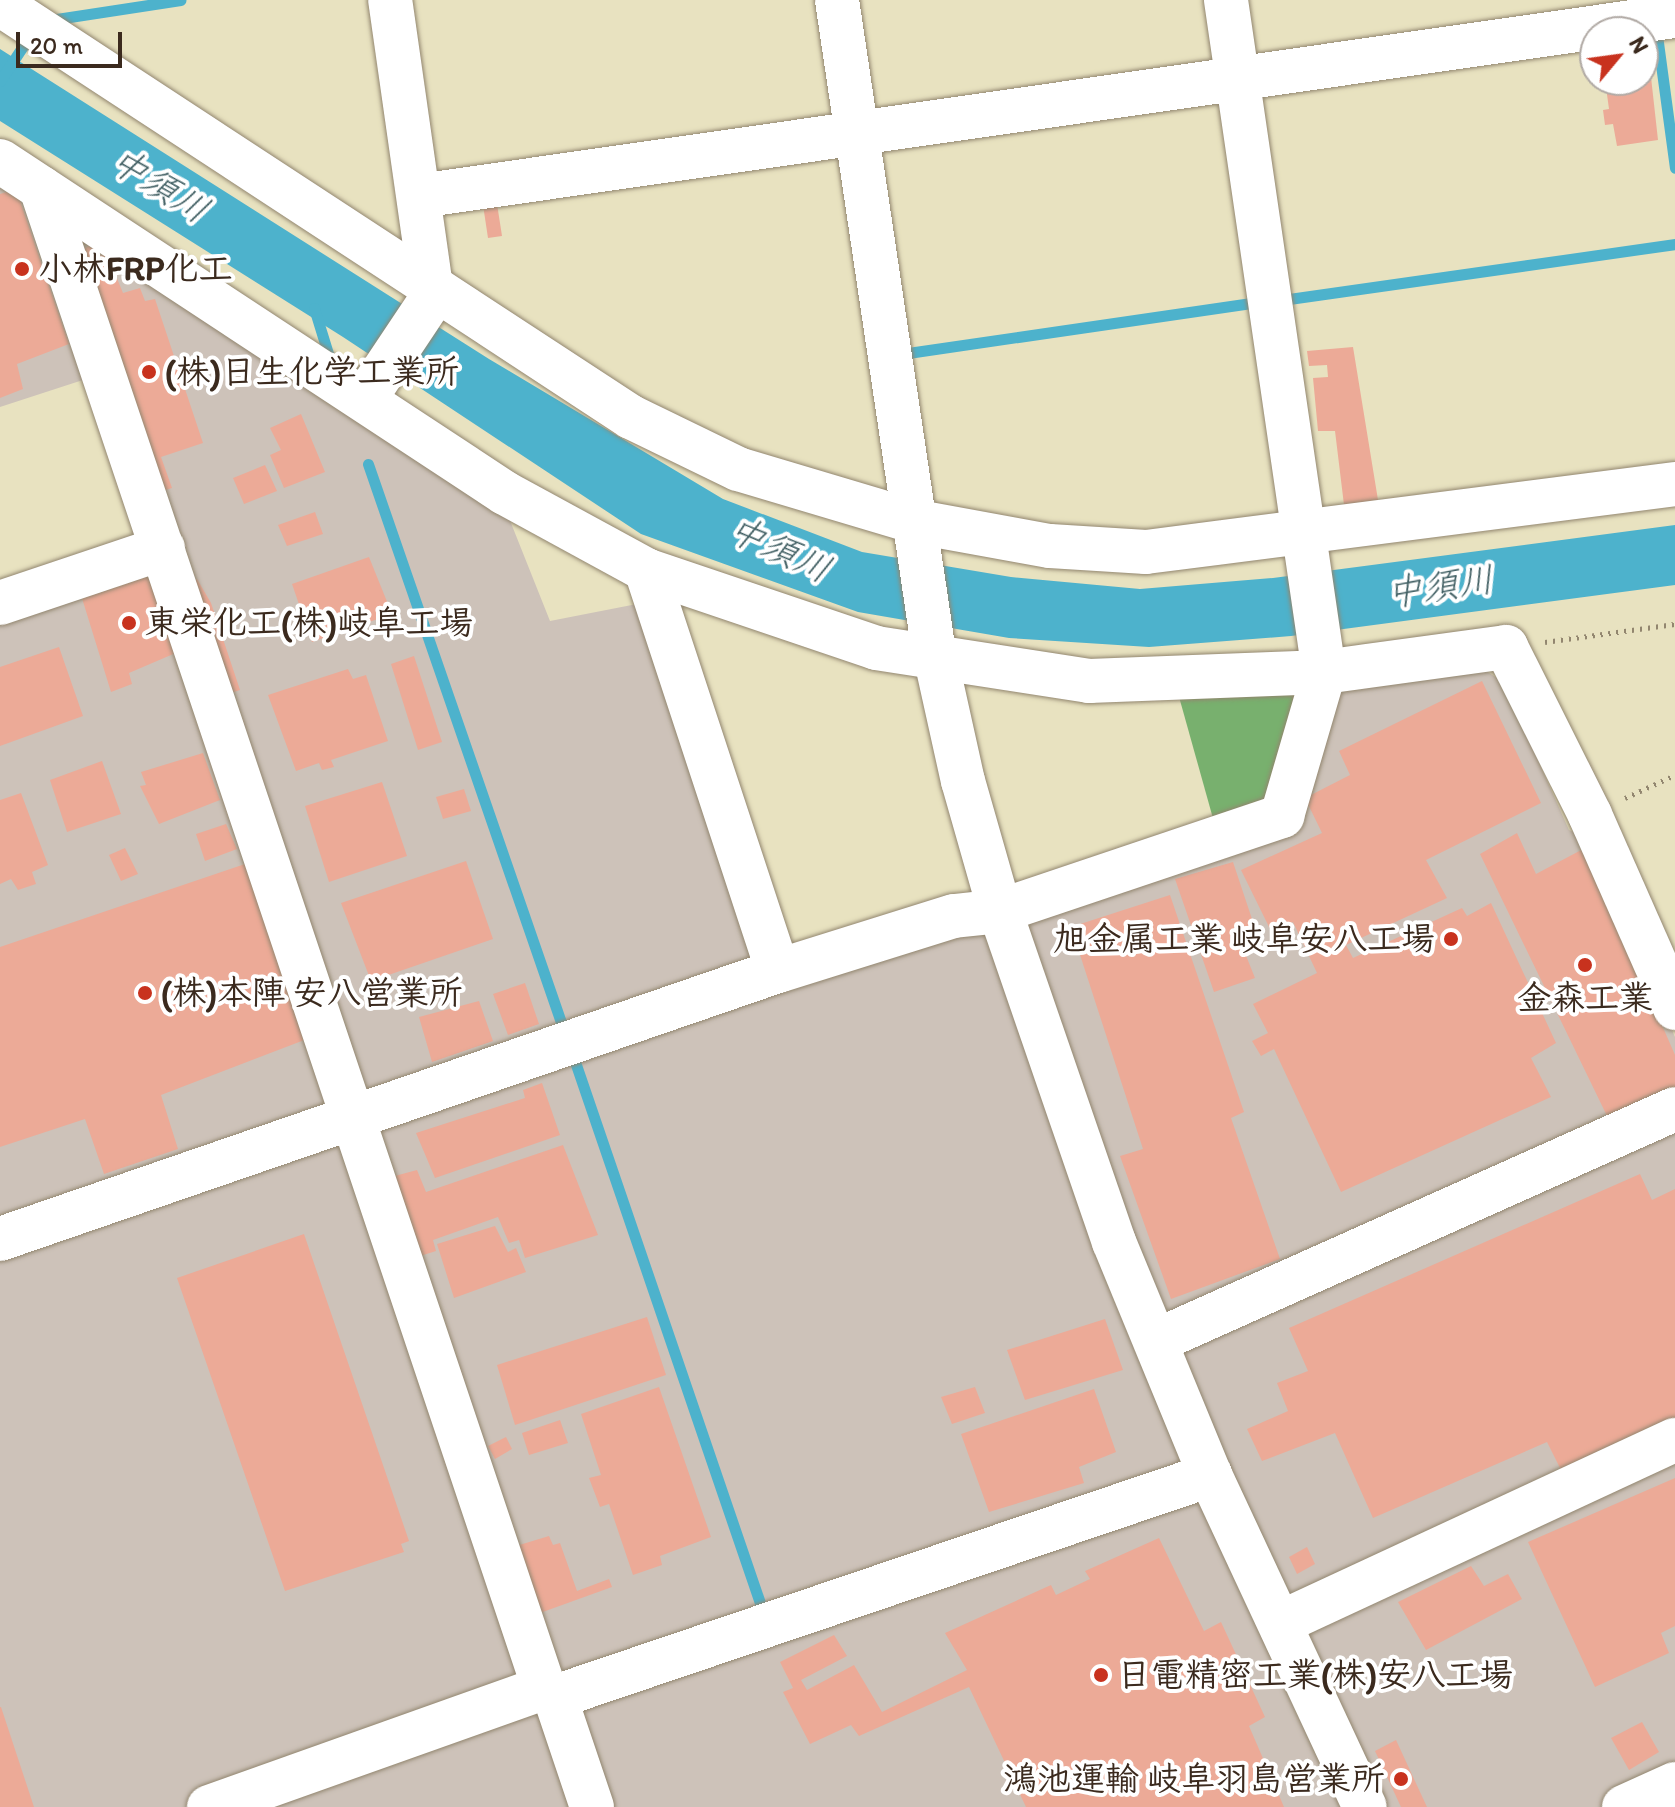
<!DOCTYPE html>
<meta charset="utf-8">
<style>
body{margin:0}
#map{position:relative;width:1675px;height:1807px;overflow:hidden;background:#e8e2c0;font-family:Itim,"Klee One",sans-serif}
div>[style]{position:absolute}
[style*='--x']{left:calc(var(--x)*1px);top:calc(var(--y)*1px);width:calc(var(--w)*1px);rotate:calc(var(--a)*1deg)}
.industrial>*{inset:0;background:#cdc2b9}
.forest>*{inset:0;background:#78b06e}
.water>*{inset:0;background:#4db2cc}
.stream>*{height:11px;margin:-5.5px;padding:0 5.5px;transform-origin:5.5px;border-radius:5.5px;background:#4db2cc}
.building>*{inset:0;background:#ecaa97}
.path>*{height:5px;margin-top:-2.5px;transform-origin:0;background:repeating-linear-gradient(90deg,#92866f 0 2px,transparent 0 8px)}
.roads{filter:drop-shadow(0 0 2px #92866f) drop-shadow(0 0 2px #92866f)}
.minor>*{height:44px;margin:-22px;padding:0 22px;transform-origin:22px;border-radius:22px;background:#fff}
.dots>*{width:22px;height:22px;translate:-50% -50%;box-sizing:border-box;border:4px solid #fff;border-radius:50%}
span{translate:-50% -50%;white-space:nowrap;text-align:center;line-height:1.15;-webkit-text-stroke:8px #fff;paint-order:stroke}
.poi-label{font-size:34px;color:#3b2a1e;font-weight:700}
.left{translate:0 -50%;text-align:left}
.right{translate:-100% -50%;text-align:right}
.water-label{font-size:36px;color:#426064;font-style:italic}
.north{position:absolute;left:1579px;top:16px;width:80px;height:80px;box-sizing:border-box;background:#fff;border:2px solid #b1aaa5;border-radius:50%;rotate:61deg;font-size:22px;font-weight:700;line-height:32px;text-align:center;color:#3b2a1e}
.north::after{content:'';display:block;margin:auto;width:28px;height:36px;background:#c8321e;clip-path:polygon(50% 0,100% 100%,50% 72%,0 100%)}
.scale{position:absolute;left:16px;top:32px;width:106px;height:36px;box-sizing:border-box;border:4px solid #3b2a1e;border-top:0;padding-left:10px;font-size:24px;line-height:28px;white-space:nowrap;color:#3b2a1e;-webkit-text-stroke:6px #fff;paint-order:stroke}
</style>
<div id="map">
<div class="industrial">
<div style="clip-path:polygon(0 173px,501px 498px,550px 621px,642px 603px,768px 990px,1291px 832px,1329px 703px,1345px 688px,1480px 667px,1503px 682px,1569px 830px,1589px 839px,1675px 1037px,1675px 1807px,0 1807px,0 590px,145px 542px,89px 378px,0 407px)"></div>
</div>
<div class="forest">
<div style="clip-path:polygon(1307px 682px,1274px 803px,1214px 822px,1176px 686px)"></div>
</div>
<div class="water">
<div style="clip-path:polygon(0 49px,489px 359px,723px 499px,862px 552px,1011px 577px,1140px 589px,1273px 578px,1675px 525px,1675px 585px,1291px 636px,1149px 647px,1009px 638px,858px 612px,641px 534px,343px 337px,0 121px)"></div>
</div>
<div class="stream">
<div style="--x:50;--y:20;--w:132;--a:-8.7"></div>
<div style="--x:1657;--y:35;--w:134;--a:82.3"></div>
<div style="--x:0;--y:81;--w:45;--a:-56.7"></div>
<div style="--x:1289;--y:299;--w:390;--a:-8.1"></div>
<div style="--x:314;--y:308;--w:54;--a:72.9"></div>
<div style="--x:908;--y:353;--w:352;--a:-8.3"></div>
<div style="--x:368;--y:464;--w:603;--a:70.93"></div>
<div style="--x:571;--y:1050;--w:588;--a:71.13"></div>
</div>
<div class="building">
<div style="clip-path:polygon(1647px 41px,1658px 140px,1617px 146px,1613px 124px,1605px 125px,1603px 110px,1609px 109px,1605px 80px,1643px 80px)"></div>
<div style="clip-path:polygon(16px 189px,69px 344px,17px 364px,23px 389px,0 398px,0 194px)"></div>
<div style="clip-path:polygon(497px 204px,502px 236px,488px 238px,483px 205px)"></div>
<div style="clip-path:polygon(93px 244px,99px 256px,107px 254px,123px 293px,140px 288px,145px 301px,155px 299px,203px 443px,161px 457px,172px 488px,159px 492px,75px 253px)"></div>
<div style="clip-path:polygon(1353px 347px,1378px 500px,1344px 505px,1335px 431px,1318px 431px,1313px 378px,1328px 377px,1327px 365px,1309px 366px,1307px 351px)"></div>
<div style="clip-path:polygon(301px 414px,325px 472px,284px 488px,270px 455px,281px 450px,270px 428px)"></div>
<div style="clip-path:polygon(265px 465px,277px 491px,244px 504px,233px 478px)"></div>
<div style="clip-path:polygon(315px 512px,323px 534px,287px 546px,278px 525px)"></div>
<div style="clip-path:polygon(369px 557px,392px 614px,312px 642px,292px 584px)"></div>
<div style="clip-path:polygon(150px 570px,178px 652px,129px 673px,132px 684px,111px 692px,81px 595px)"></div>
<div style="clip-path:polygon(197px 579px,211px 603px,240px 690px,228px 694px,189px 584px)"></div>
<div style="clip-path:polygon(59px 647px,83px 716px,0 746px,0 667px)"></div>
<div style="clip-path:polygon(414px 656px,442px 742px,418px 750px,391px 664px)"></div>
<div style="clip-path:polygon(348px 669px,353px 679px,366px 675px,388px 741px,331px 760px,334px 767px,322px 770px,319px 763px,296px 771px,268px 695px)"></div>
<div style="clip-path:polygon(1482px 681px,1541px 803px,1426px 860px,1447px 898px,1346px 945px,1353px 958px,1462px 908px,1467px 916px,1491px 903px,1556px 1043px,1531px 1058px,1551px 1097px,1341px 1192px,1274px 1049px,1261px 1056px,1252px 1041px,1268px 1033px,1253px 1004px,1317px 973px,1293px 922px,1272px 933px,1241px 870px,1322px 833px,1305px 798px,1350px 775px,1339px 751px)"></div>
<div style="clip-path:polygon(203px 753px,220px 800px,159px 824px,140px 786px,146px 785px,141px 772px)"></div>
<div style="clip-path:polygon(102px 761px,121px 814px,67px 832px,50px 780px)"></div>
<div style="clip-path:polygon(382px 782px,407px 856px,329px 882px,305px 806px)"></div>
<div style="clip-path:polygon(464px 789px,471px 811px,443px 819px,436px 797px)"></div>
<div style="clip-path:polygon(21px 793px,48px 865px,32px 872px,36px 884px,18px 890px,11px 879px,0 884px,0 800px)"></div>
<div style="clip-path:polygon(226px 824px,237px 849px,205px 861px,196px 834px)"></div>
<div style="clip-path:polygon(1517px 833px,1536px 874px,1585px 848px,1675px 1055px,1675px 1087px,1608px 1118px,1480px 854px)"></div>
<div style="clip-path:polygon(125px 848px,138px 874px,121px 881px,109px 855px)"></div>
<div style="clip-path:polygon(466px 861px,493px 939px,371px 981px,341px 903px)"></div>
<div style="clip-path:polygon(1233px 862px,1260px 943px,1243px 948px,1255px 978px,1214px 992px,1175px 879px)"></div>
<div style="clip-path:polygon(245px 864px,307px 1039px,161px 1095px,178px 1149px,104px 1174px,85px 1119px,0 1147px,0 947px)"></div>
<div style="clip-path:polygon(1170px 895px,1244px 1112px,1231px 1118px,1280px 1259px,1171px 1299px,1120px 1156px,1143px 1149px,1071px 927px)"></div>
<div style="clip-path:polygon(525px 983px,539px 1024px,508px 1035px,493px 994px)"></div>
<div style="clip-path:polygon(479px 1001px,493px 1041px,432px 1062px,419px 1017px)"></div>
<div style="clip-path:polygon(542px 1083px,560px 1135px,435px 1178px,416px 1133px,525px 1098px,523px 1090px)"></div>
<div style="clip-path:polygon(563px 1145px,598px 1235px,525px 1258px,519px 1240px,509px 1243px,498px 1217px,433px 1240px,436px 1251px,417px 1257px,391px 1177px,417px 1170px,426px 1192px)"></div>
<div style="clip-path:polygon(1640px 1174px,1652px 1200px,1675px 1189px,1675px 1418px,1561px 1470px,1547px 1442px,1373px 1518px,1335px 1433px,1262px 1461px,1247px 1429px,1288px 1411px,1277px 1383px,1308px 1371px,1289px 1328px)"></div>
<div style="clip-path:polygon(495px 1226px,508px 1252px,516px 1248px,526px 1272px,454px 1298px,437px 1244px)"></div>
<div style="clip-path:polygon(304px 1234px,409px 1541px,401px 1544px,404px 1552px,285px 1591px,177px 1278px)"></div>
<div style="clip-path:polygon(647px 1317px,666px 1375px,515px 1425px,497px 1365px)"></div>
<div style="clip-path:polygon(1105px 1319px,1123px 1370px,1025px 1400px,1007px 1350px)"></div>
<div style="clip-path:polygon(659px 1387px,711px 1537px,660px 1556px,662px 1565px,633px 1575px,609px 1504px,600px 1507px,589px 1478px,601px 1475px,581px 1414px)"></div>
<div style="clip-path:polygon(975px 1387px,985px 1413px,952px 1424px,941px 1397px)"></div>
<div style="clip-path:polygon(1094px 1389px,1116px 1452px,1079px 1467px,1084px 1483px,989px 1512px,961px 1434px)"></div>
<div style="clip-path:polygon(560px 1420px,568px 1443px,529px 1455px,522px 1433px)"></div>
<div style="clip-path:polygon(506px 1437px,512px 1449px,495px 1459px,488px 1446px)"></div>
<div style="clip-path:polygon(1675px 1478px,1675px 1626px,1661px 1633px,1669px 1653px,1595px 1687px,1528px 1542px)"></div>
<div style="clip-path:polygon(549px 1536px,553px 1545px,560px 1543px,577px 1591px,609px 1579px,612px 1587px,540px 1613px,516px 1546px)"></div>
<div style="clip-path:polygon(1159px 1538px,1204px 1631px,1221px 1622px,1265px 1717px,1249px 1726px,1284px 1807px,1026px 1807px,969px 1687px,859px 1736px,851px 1725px,810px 1744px,783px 1692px,793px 1688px,780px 1662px,834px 1635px,847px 1656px,801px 1680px,807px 1690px,854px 1665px,882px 1712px,967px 1670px,945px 1633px,1051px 1585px,1056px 1595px,1090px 1579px,1085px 1571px)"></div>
<div style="clip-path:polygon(1307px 1547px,1315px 1564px,1297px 1574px,1289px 1557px)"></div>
<div style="clip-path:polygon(1471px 1566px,1484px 1586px,1508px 1574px,1522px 1599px,1426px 1650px,1398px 1602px)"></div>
<div style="clip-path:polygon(0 1707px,1px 1707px,34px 1807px,0 1807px)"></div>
<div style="clip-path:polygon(1642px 1722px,1659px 1752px,1629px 1770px,1611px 1738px)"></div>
<div style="clip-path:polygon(1396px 1740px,1427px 1807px,1401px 1807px,1375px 1751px)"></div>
</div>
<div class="path">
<div style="--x:1545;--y:642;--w:131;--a:-7.9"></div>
<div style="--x:1625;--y:798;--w:55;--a:-24.7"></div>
</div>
<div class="roads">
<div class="minor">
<div style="--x:837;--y:0;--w:653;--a:81.55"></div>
<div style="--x:933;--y:646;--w:138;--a:77.5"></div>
<div style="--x:963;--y:781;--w:135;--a:74.1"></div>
<div style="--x:1000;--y:911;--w:350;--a:71"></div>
<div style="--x:1114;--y:1242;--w:252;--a:67.6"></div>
<div style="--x:1210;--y:1475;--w:366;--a:65"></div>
<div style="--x:0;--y:4;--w:754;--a:33.21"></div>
<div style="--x:631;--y:417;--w:119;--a:25.9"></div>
<div style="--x:738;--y:469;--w:182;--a:16.6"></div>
<div style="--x:912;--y:521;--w:140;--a:10.3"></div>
<div style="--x:1050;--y:546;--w:96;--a:3.6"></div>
<div style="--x:1146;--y:552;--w:533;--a:-7.32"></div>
<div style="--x:0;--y:161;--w:604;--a:33.32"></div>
<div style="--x:505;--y:493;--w:161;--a:28.6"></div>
<div style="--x:646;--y:570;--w:422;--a:71.8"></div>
<div style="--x:41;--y:188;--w:1582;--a:71.46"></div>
<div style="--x:544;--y:1688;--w:14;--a:39"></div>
<div style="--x:555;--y:1697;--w:116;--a:71.4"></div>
<div style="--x:419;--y:196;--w:1269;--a:-8.16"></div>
<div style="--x:372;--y:388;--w:105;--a:-56.3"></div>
<div style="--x:430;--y:301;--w:14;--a:-86"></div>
<div style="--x:431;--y:287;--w:290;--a:-98.1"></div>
<div style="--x:646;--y:570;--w:243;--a:18.7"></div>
<div style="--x:876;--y:648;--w:216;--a:8.8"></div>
<div style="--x:1089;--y:681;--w:235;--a:-2.2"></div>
<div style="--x:1324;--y:672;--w:184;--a:-7.8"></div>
<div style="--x:1506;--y:647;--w:188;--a:63.4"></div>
<div style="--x:1590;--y:815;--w:211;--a:66.2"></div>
<div style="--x:0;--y:603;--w:172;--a:-18.6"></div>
<div style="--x:0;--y:1239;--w:823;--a:-19.01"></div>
<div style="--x:778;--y:971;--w:184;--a:-17.4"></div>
<div style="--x:954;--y:916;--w:46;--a:-6.2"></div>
<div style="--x:1000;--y:911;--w:298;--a:-18.6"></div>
<div style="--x:1282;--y:816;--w:150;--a:-73.7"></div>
<div style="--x:1324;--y:672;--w:679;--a:-98.3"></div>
<div style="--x:1156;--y:1341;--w:568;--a:-24.09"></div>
<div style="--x:1280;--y:1623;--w:435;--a:-24.9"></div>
<div style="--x:555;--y:1697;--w:692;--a:-18.72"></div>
<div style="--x:209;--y:1807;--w:356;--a:-19.6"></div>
<div style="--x:1624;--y:1807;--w:56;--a:-24.3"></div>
</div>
</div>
<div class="dots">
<div style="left:22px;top:269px;background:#c8321e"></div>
<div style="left:149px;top:372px;background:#c8321e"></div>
<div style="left:129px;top:623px;background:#c8321e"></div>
<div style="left:1451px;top:939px;background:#c8321e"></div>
<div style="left:1585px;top:965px;background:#c8321e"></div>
<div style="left:145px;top:993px;background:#c8321e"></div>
<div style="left:1101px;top:1675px;background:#c8321e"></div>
<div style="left:1401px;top:1779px;background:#c8321e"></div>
</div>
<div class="poi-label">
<span class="left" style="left:38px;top:269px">小林FRP化工</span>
<span class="left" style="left:165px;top:372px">(株)日生化学工業所</span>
<span class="left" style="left:145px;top:623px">東栄化工(株)岐阜工場</span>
<span class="right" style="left:1435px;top:939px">旭金属工業 岐阜安八工場</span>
<span class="left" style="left:161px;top:993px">(株)本陣 安八営業所</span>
<span style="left:1585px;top:998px">金森工業</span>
<span class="left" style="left:1117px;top:1675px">日電精密工業(株)安八工場</span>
<span class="right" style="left:1385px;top:1779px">鴻池運輸 岐阜羽島営業所</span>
</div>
<div class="water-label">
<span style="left:160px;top:185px;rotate:32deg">中須川</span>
<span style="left:780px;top:549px;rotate:25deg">中須川</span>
<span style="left:1440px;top:586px;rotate:-8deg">中須川</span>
</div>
<div class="north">N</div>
<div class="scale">20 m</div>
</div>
